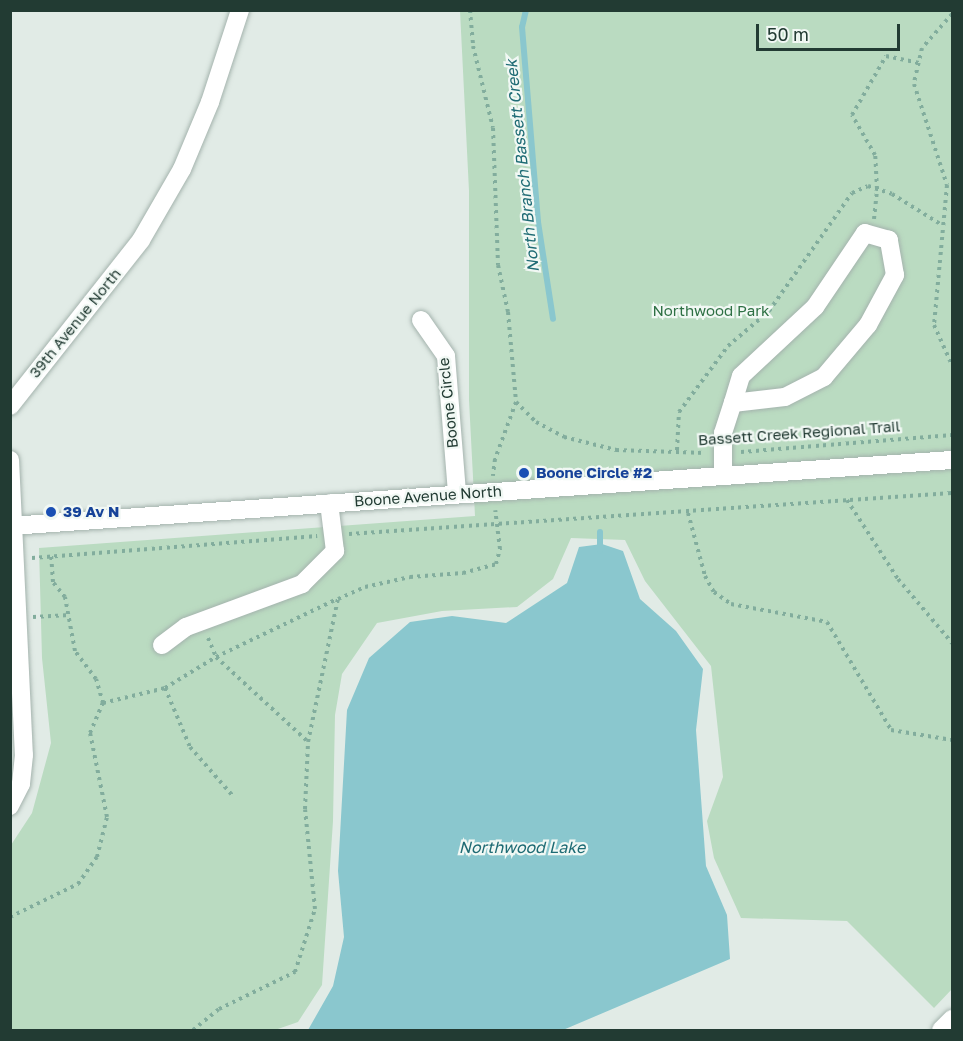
<!DOCTYPE html>
<style>
body{margin:0}
#map{position:relative;width:963px;height:1041px;overflow:hidden;background:#e1ebe6;font-family:"Golos Text",sans-serif}
div>[style]{position:absolute}
[style*='--x']{left:calc(var(--x)*1px);top:calc(var(--y)*1px);width:calc(var(--w)*1px);rotate:calc(var(--a)*1deg)}
.green>*{inset:0;background:#badbc1}
.water>*{inset:0;background:#8ac7ce}
.stream>*{height:6px;margin:-3px;padding:0 3px;transform-origin:3px;border-radius:3px;background:#8ac7ce}
.path>*{height:4px;margin-top:-2px;transform-origin:0;background:repeating-linear-gradient(90deg,#82ad9d 0 3px,transparent 0 7.5px)}
.roads{filter:drop-shadow(0 0 2px #a4b3ad) drop-shadow(0 0 2px #a4b3ad)}
.minor>*{height:18px;margin:-9px;padding:0 9px;transform-origin:9px;border-radius:9px;background:#fff}
.dots>*{width:16px;height:16px;translate:-50% -50%;box-sizing:border-box;border:3px solid #f1f8f4;border-radius:50%}
span{translate:-50% -50%;white-space:nowrap;text-align:center;line-height:1.15;-webkit-text-stroke:4.5px #f1f8f4;paint-order:stroke}
.park-label{font-size:15px;color:#2e7044}
.street-label{font-size:15px;color:#223b33}
.transit-label{font-size:15px;color:#164399;font-weight:700}
.left{translate:0 -50%;text-align:left}
.water-label{font-size:16px;color:#1e6b74;font-style:italic}
.frame{position:absolute;inset:0;border:12px solid #223b33;pointer-events:none}
.scale{position:absolute;left:756px;top:24px;width:144px;height:27px;box-sizing:border-box;border:3px solid #223b33;border-top:0;padding-left:8px;font-size:18px;line-height:21px;white-space:nowrap;color:#223b33;-webkit-text-stroke:4px #f1f8f4;paint-order:stroke}
</style>
<div id="map">
<div class="green">
<div style="clip-path:polygon(460px 11px,952px 11px,952px 989px,934px 1008px,847px 921px,741px 918px,714px 858px,707px 821px,723px 777px,711px 666px,645px 581px,625px 540px,571px 538px,553px 579px,517px 607px,442px 611px,377px 623px,342px 674px,335px 715px,333px 821px,322px 985px,298px 1022px,275px 1030px,11px 1030px,11px 845px,32px 813px,51px 743px,42px 658px,39px 548px,475px 516px,469px 400px,469px 191px)"></div>
</div>
<div class="water">
<div style="clip-path:polygon(602px 544px,623px 551px,640px 599px,676px 631px,703px 669px,696px 730px,706px 866px,727px 915px,730px 959px,563px 1030px,308px 1030px,333px 986px,344px 937px,338px 871px,347px 710px,369px 658px,410px 622px,452px 616px,506px 623px,567px 583px,579px 547px)"></div>
</div>
<div class="stream">
<div style="--x:526;--y:10;--w:17;--a:103"></div>
<div style="--x:522;--y:27;--w:196;--a:85.3"></div>
<div style="--x:538;--y:222;--w:98;--a:81.2"></div>
<div style="--x:600;--y:551;--w:19;--a:-90"></div>
</div>
<div class="path">
<div style="--x:470;--y:10;--w:36;--a:85"></div>
<div style="--x:473;--y:46;--w:84;--a:76.3"></div>
<div style="--x:493;--y:128;--w:137;--a:87.9"></div>
<div style="--x:498;--y:265;--w:48;--a:78"></div>
<div style="--x:508;--y:312;--w:90;--a:84.9"></div>
<div style="--x:516;--y:402;--w:61;--a:110.2"></div>
<div style="--x:495;--y:459;--w:17;--a:97"></div>
<div style="--x:952;--y:14;--w:45;--a:131.4"></div>
<div style="--x:922;--y:48;--w:37;--a:103"></div>
<div style="--x:914;--y:84;--w:106;--a:71.9"></div>
<div style="--x:947;--y:185;--w:141;--a:95.3"></div>
<div style="--x:934;--y:325;--w:44;--a:65.8"></div>
<div style="--x:874;--y:219;--w:30;--a:-84"></div>
<div style="--x:877;--y:189;--w:34;--a:-93"></div>
<div style="--x:875;--y:155;--w:46;--a:-119.9"></div>
<div style="--x:852;--y:115;--w:68;--a:-60"></div>
<div style="--x:886;--y:56;--w:34;--a:12"></div>
<div style="--x:516;--y:402;--w:28;--a:45"></div>
<div style="--x:536;--y:422;--w:32;--a:28"></div>
<div style="--x:564;--y:437;--w:54;--a:14"></div>
<div style="--x:616;--y:450;--w:90;--a:1.9"></div>
<div style="--x:677;--y:450;--w:38;--a:-87"></div>
<div style="--x:679;--y:412;--w:82;--a:-53.4"></div>
<div style="--x:728;--y:346;--w:54;--a:-40.5"></div>
<div style="--x:769;--y:311;--w:144;--a:-54.9"></div>
<div style="--x:852;--y:193;--w:17;--a:-24"></div>
<div style="--x:868;--y:186;--w:25;--a:18"></div>
<div style="--x:892;--y:194;--w:59;--a:31.8"></div>
<div style="--x:741;--y:452;--w:212;--a:-4.6"></div>
<div style="--x:847;--y:500;--w:94;--a:57.2"></div>
<div style="--x:898;--y:579;--w:84;--a:49.8"></div>
<div style="--x:688;--y:513;--w:65;--a:74.9"></div>
<div style="--x:705;--y:576;--w:18;--a:61"></div>
<div style="--x:714;--y:592;--w:21;--a:35"></div>
<div style="--x:731;--y:604;--w:98;--a:10.6"></div>
<div style="--x:827;--y:622;--w:126;--a:59.3"></div>
<div style="--x:891;--y:730;--w:62;--a:9.3"></div>
<div style="--x:349;--y:534;--w:604;--a:-3.89"></div>
<div style="--x:32;--y:558;--w:286;--a:-4.4"></div>
<div style="--x:33;--y:617;--w:37;--a:-3"></div>
<div style="--x:208;--y:638;--w:21;--a:67"></div>
<div style="--x:216;--y:657;--w:124;--a:42.7"></div>
<div style="--x:165;--y:688;--w:64;--a:67"></div>
<div style="--x:190;--y:747;--w:64;--a:48.8"></div>
<div style="--x:103;--y:703;--w:64;--a:-13.6"></div>
<div style="--x:165;--y:688;--w:60;--a:-31.3"></div>
<div style="--x:216;--y:657;--w:134;--a:-25.6"></div>
<div style="--x:10;--y:917;--w:76;--a:-25.9"></div>
<div style="--x:78;--y:884;--w:33;--a:-55"></div>
<div style="--x:97;--y:857;--w:41;--a:-76"></div>
<div style="--x:107;--y:817;--w:86;--a:-101.4"></div>
<div style="--x:90;--y:733;--w:33;--a:-67"></div>
<div style="--x:103;--y:703;--w:25;--a:-106"></div>
<div style="--x:96;--y:679;--w:35;--a:-127"></div>
<div style="--x:75;--y:651;--w:55;--a:-100.5"></div>
<div style="--x:65;--y:597;--w:19;--a:-129"></div>
<div style="--x:53;--y:582;--w:27;--a:-94"></div>
<div style="--x:193;--y:1030;--w:33;--a:-39"></div>
<div style="--x:219;--y:1009;--w:85;--a:-26"></div>
<div style="--x:295;--y:972;--w:66;--a:-72.4"></div>
<div style="--x:315;--y:909;--w:100;--a:-95.7"></div>
<div style="--x:305;--y:809;--w:67;--a:-87.4"></div>
<div style="--x:308;--y:742;--w:146;--a:-78.2"></div>
<div style="--x:338;--y:599;--w:30;--a:-24"></div>
<div style="--x:365;--y:587;--w:46;--a:-12.5"></div>
<div style="--x:410;--y:577;--w:53;--a:-4.3"></div>
<div style="--x:463;--y:573;--w:34;--a:-15"></div>
<div style="--x:496;--y:564;--w:16;--a:-75"></div>
<div style="--x:500;--y:549;--w:39;--a:-97"></div>
</div>
<div class="roads">
<div class="minor">
<div style="--x:421;--y:320;--w:44;--a:55.2"></div>
<div style="--x:446;--y:356;--w:138;--a:85.4"></div>
<div style="--x:10;--y:406;--w:211;--a:-51.7"></div>
<div style="--x:141;--y:240;--w:82;--a:-60"></div>
<div style="--x:182;--y:169;--w:73;--a:-67.3"></div>
<div style="--x:210;--y:102;--w:97;--a:-71.9"></div>
<div style="--x:10;--y:460;--w:295;--a:87.3"></div>
<div style="--x:24;--y:755;--w:29;--a:96"></div>
<div style="--x:21;--y:784;--w:25;--a:117"></div>
<div style="--x:723;--y:475;--w:42;--a:-90"></div>
<div style="--x:723;--y:433;--w:32;--a:-72"></div>
<div style="--x:733;--y:403;--w:52;--a:-6.6"></div>
<div style="--x:785;--y:397;--w:44;--a:-27.1"></div>
<div style="--x:824;--y:377;--w:68;--a:-49.8"></div>
<div style="--x:868;--y:325;--w:57;--a:-61.6"></div>
<div style="--x:895;--y:275;--w:36;--a:-100"></div>
<div style="--x:889;--y:240;--w:25;--a:-164"></div>
<div style="--x:865;--y:233;--w:89;--a:124"></div>
<div style="--x:815;--y:307;--w:101;--a:137"></div>
<div style="--x:741;--y:376;--w:28;--a:107"></div>
<div style="--x:10;--y:526;--w:944;--a:-4.01"></div>
<div style="--x:162;--y:645;--w:30;--a:-37"></div>
<div style="--x:186;--y:627;--w:124;--a:-20.3"></div>
<div style="--x:302;--y:584;--w:47;--a:-45"></div>
<div style="--x:335;--y:551;--w:48;--a:-97.1"></div>
<div style="--x:941;--y:1030;--w:16;--a:-45"></div>
</div>
</div>
<div class="dots">
<div style="left:524px;top:473px;background:#1a4fb4"></div>
<div style="left:51px;top:512px;background:#1a4fb4"></div>
</div>
<div class="park-label">
<span style="left:711px;top:311px">Northwood Park</span>
</div>
<div class="street-label">
<span style="left:75px;top:323px;rotate:-51deg">39th Avenue North</span>
<span style="left:448px;top:403px;rotate:-96deg">Boone Circle</span>
<span style="left:799px;top:433px;rotate:-4deg">Bassett Creek Regional Trail</span>
<span style="left:428px;top:496px;rotate:-4deg">Boone Avenue North</span>
</div>
<div class="transit-label">
<span class="left" style="left:536px;top:473px">Boone Circle #2</span>
<span class="left" style="left:63px;top:512px">39 Av N</span>
</div>
<div class="water-label">
<span style="left:522px;top:166px;rotate:-96deg">North Branch Bassett Creek</span>
<span style="left:522px;top:847px">Northwood Lake</span>
</div>
<div class="frame"></div>
<div class="scale">50 m</div>
</div>
